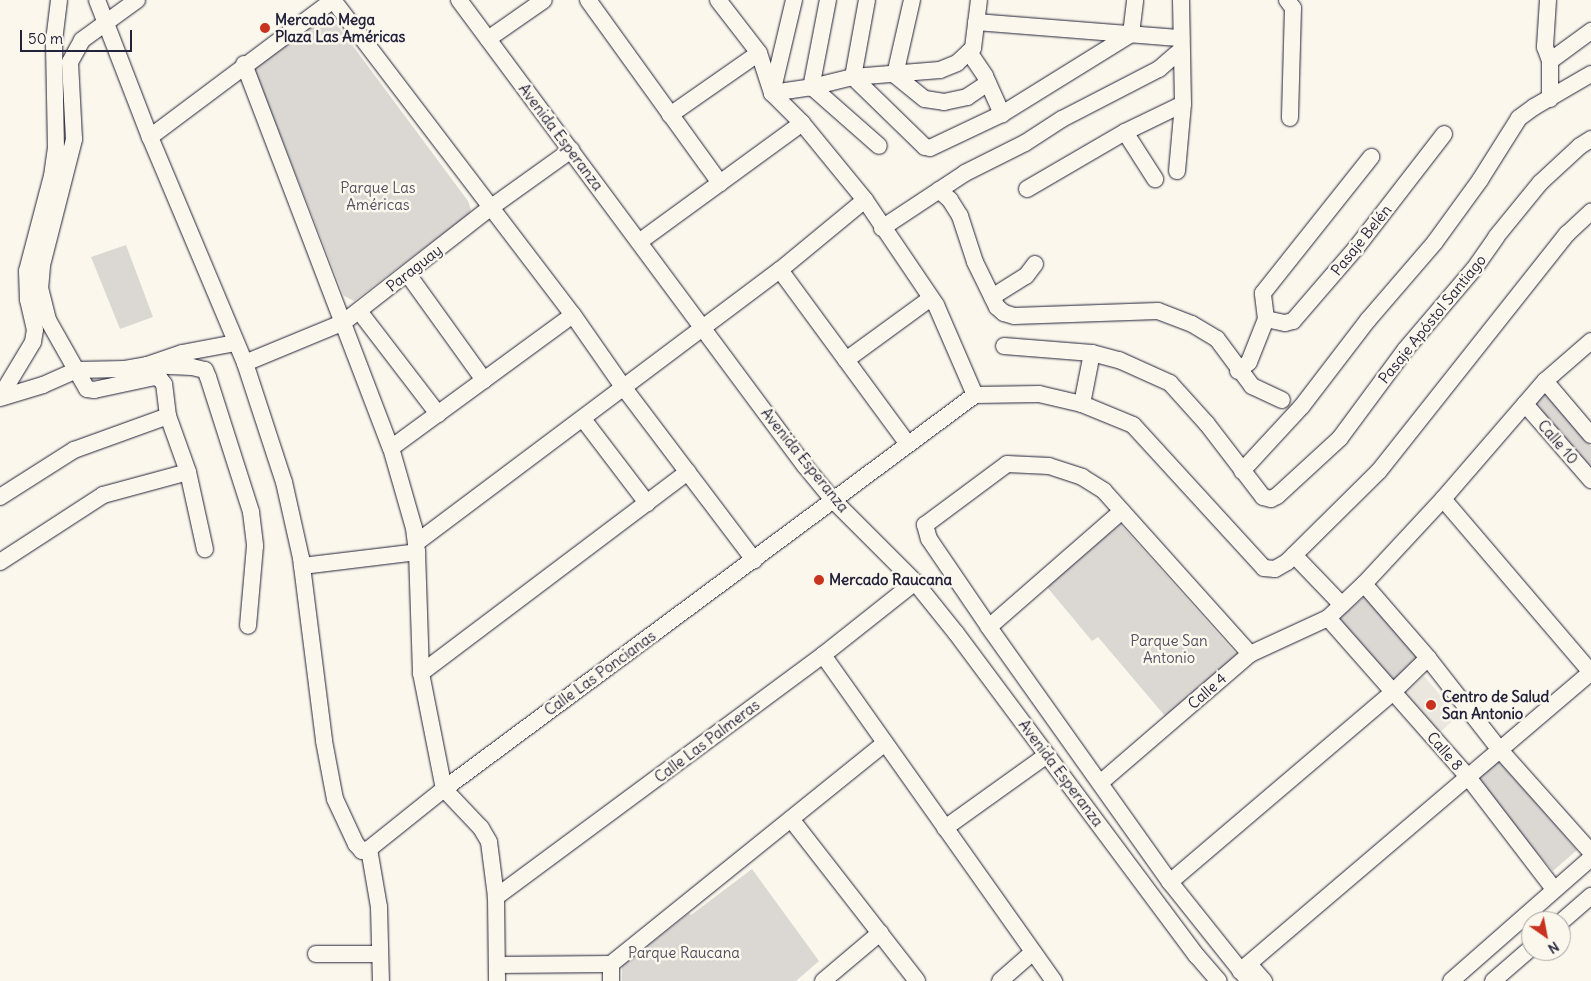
<!DOCTYPE html>
<meta charset="utf-8">
<style>
body{margin:0}
#map{position:relative;width:1591px;height:981px;overflow:hidden;background:#fbf7ec;font-family:Delius,sans-serif}
div>[style]{position:absolute}
[style*='--x']{left:calc(var(--x)*1px);top:calc(var(--y)*1px);width:calc(var(--w)*1px);rotate:calc(var(--a)*1deg)}
.built>*{inset:0;background:#ebe7df}
.green>*{inset:0;background:#dbd8d3}
.roads{filter:drop-shadow(0 0 1px #22223b) drop-shadow(0 0 1px #22223b)}
.minor>*{height:16px;margin:-8px;padding:0 8px;transform-origin:8px;border-radius:8px;background:#fbf7ec}
.dots>*{width:14px;height:14px;translate:-50% -50%;box-sizing:border-box;border:2px solid #fbf7ec;border-radius:50%}
span{translate:-50% -50%;white-space:nowrap;text-align:center;line-height:1.15;-webkit-text-stroke:5px #fbf7ec;paint-order:stroke}
.poi-label{font-size:15px;color:#22223b;font-weight:700}
.left{translate:0 -50%;text-align:left}
.street-label{font-size:15px;color:#22223b}
.park-label{font-size:15px;color:#505061}
.north{position:absolute;left:1521px;top:911px;width:50px;height:50px;box-sizing:border-box;background:#fbf7ec;border:1px solid #a4a2a5;border-radius:50%;rotate:147deg;font-size:14px;font-weight:700;line-height:20px;text-align:center;color:#22223b}
.north::after{content:'';display:block;margin:auto;width:18px;height:22px;background:#c8321e;clip-path:polygon(50% 0,100% 100%,50% 72%,0 100%)}
.scale{position:absolute;left:20px;top:30px;width:112px;height:22px;box-sizing:border-box;border:2px solid #22223b;border-top:0;padding-left:6px;font-size:15px;line-height:18px;white-space:nowrap;color:#22223b;-webkit-text-stroke:4px #fbf7ec;paint-order:stroke}
</style>
<div id="map">
<div class="built">
<div style="clip-path:polygon(1424px 676px,1458px 716px,1439px 733px,1404px 693px)"></div>
</div>
<div class="green">
<div style="clip-path:polygon(327px 11px,468px 201px,471px 210px,469px 214px,354px 301px,344px 296px,253px 66px)"></div>
<div style="clip-path:polygon(126px 245px,153px 317px,120px 329px,91px 257px)"></div>
<div style="clip-path:polygon(1545px 394px,1591px 446px,1591px 467px,1535px 403px)"></div>
<div style="clip-path:polygon(1120px 524px,1237px 655px,1165px 716px,1098px 637px,1092px 641px,1047px 587px)"></div>
<div style="clip-path:polygon(1365px 596px,1418px 659px,1392px 682px,1339px 619px)"></div>
<div style="clip-path:polygon(1498px 760px,1577px 850px,1553px 871px,1474px 781px)"></div>
<div style="clip-path:polygon(752px 869px,819px 961px,796px 981px,622px 981px,622px 966px,689px 913px,691px 915px)"></div>
</div>
<div class="roads">
<div class="minor">
<div style="--x:97;--y:0;--w:147;--a:68.9"></div>
<div style="--x:150;--y:137;--w:245;--a:67.2"></div>
<div style="--x:245;--y:363;--w:125;--a:71.9"></div>
<div style="--x:284;--y:482;--w:78;--a:77.4"></div>
<div style="--x:301;--y:558;--w:184;--a:82.8"></div>
<div style="--x:324;--y:741;--w:59;--a:79.3"></div>
<div style="--x:335;--y:799;--w:50;--a:65"></div>
<div style="--x:356;--y:844;--w:9;--a:49"></div>
<div style="--x:362;--y:851;--w:7;--a:-16"></div>
<div style="--x:369;--y:849;--w:96;--a:-38.7"></div>
<div style="--x:444;--y:789;--w:661;--a:-36.58"></div>
<div style="--x:975;--y:395;--w:64;--a:-0.9"></div>
<div style="--x:1039;--y:394;--w:44;--a:13.1"></div>
<div style="--x:1082;--y:404;--w:55;--a:22.4"></div>
<div style="--x:1133;--y:425;--w:194;--a:47.5"></div>
<div style="--x:1264;--y:568;--w:11;--a:5"></div>
<div style="--x:1275;--y:569;--w:14;--a:-30"></div>
<div style="--x:1287;--y:562;--w:129;--a:-44.7"></div>
<div style="--x:1379;--y:471;--w:303;--a:-51.6"></div>
<div style="--x:1567;--y:234;--w:33;--a:-43"></div>
<div style="--x:333;--y:0;--w:396;--a:52.7"></div>
<div style="--x:573;--y:315;--w:89;--a:55.1"></div>
<div style="--x:624;--y:388;--w:216;--a:52.9"></div>
<div style="--x:459;--y:0;--w:580;--a:53.41"></div>
<div style="--x:805;--y:466;--w:44;--a:50.5"></div>
<div style="--x:833;--y:500;--w:116;--a:45"></div>
<div style="--x:915;--y:582;--w:65;--a:51.2"></div>
<div style="--x:956;--y:633;--w:403;--a:53.3"></div>
<div style="--x:1197;--y:956;--w:33;--a:49"></div>
<div style="--x:588;--y:0;--w:226;--a:54.2"></div>
<div style="--x:718;--y:0;--w:67;--a:52.3"></div>
<div style="--x:759;--y:53;--w:42;--a:72"></div>
<div style="--x:772;--y:93;--w:42;--a:45"></div>
<div style="--x:802;--y:123;--w:99;--a:50.7"></div>
<div style="--x:865;--y:200;--w:127;--a:55.9"></div>
<div style="--x:936;--y:305;--w:98;--a:66.6"></div>
<div style="--x:794;--y:0;--w:96;--a:103.3"></div>
<div style="--x:772;--y:93;--w:40;--a:-8.5"></div>
<div style="--x:812;--y:87;--w:42;--a:-13.7"></div>
<div style="--x:853;--y:77;--w:87;--a:-4.6"></div>
<div style="--x:940;--y:70;--w:18;--a:-22"></div>
<div style="--x:957;--y:63;--w:22;--a:-43"></div>
<div style="--x:973;--y:48;--w:48;--a:-82.9"></div>
<div style="--x:867;--y:0;--w:78;--a:100.3"></div>
<div style="--x:853;--y:77;--w:100;--a:44.2"></div>
<div style="--x:925;--y:147;--w:5;--a:11"></div>
<div style="--x:930;--y:148;--w:80;--a:-25.3"></div>
<div style="--x:1002;--y:114;--w:152;--a:-31.8"></div>
<div style="--x:912;--y:0;--w:77;--a:102.8"></div>
<div style="--x:895;--y:75;--w:38;--a:39"></div>
<div style="--x:925;--y:99;--w:19;--a:9"></div>
<div style="--x:944;--y:102;--w:24;--a:-12"></div>
<div style="--x:967;--y:97;--w:25;--a:-34"></div>
<div style="--x:1287;--y:0;--w:10;--a:53"></div>
<div style="--x:1293;--y:8;--w:110;--a:91.6"></div>
<div style="--x:1548;--y:0;--w:47;--a:93.7"></div>
<div style="--x:1545;--y:47;--w:15;--a:70"></div>
<div style="--x:1550;--y:61;--w:38;--a:90"></div>
<div style="--x:976;--y:22;--w:206;--a:4.5"></div>
<div style="--x:1131;--y:34;--w:34;--a:-83"></div>
<div style="--x:488;--y:39;--w:68;--a:-34.9"></div>
<div style="--x:969;--y:52;--w:29;--a:56"></div>
<div style="--x:985;--y:76;--w:42;--a:65.9"></div>
<div style="--x:1550;--y:61;--w:51;--a:-36.2"></div>
<div style="--x:244;--y:64;--w:411;--a:69.1"></div>
<div style="--x:391;--y:448;--w:83;--a:74"></div>
<div style="--x:414;--y:528;--w:24;--a:83"></div>
<div style="--x:417;--y:552;--w:121;--a:88.1"></div>
<div style="--x:421;--y:673;--w:118;--a:78.8"></div>
<div style="--x:444;--y:789;--w:54;--a:46.5"></div>
<div style="--x:481;--y:828;--w:16;--a:60"></div>
<div style="--x:489;--y:842;--w:55;--a:82.7"></div>
<div style="--x:496;--y:897;--w:84;--a:89.3"></div>
<div style="--x:812;--y:87;--w:89;--a:41.4"></div>
<div style="--x:811;--y:88;--w:90;--a:-79.1"></div>
<div style="--x:670;--y:115;--w:108;--a:-34.9"></div>
<div style="--x:1125;--y:132;--w:56;--a:57.4"></div>
<div style="--x:150;--y:137;--w:229;--a:-36.8"></div>
<div style="--x:1177;--y:171;--w:67;--a:-84.9"></div>
<div style="--x:1183;--y:104;--w:104;--a:-91.1"></div>
<div style="--x:1027;--y:189;--w:113;--a:-30.2"></div>
<div style="--x:1125;--y:132;--w:64;--a:-25.8"></div>
<div style="--x:939;--y:190;--w:15;--a:42"></div>
<div style="--x:950;--y:200;--w:19;--a:58"></div>
<div style="--x:960;--y:216;--w:48;--a:71.9"></div>
<div style="--x:975;--y:262;--w:50;--a:63.9"></div>
<div style="--x:997;--y:307;--w:9;--a:41"></div>
<div style="--x:1004;--y:313;--w:10;--a:17"></div>
<div style="--x:1014;--y:316;--w:144;--a:-2"></div>
<div style="--x:1158;--y:311;--w:36;--a:21"></div>
<div style="--x:1192;--y:324;--w:29;--a:31"></div>
<div style="--x:1217;--y:339;--w:59;--a:53.3"></div>
<div style="--x:1252;--y:386;--w:33;--a:25"></div>
<div style="--x:882;--y:228;--w:100;--a:-33.5"></div>
<div style="--x:965;--y:173;--w:67;--a:-26.6"></div>
<div style="--x:1025;--y:143;--w:44;--a:-33"></div>
<div style="--x:1062;--y:119;--w:109;--a:-27.3"></div>
<div style="--x:1159;--y:69;--w:29;--a:-41"></div>
<div style="--x:639;--y:242;--w:202;--a:-36.1"></div>
<div style="--x:780;--y:270;--w:215;--a:53.7"></div>
<div style="--x:407;--y:273;--w:132;--a:54.3"></div>
<div style="--x:992;--y:297;--w:40;--a:-32"></div>
<div style="--x:1026;--y:276;--w:15;--a:-53"></div>
<div style="--x:359;--y:311;--w:130;--a:52.5"></div>
<div style="--x:1266;--y:319;--w:19;--a:12"></div>
<div style="--x:1285;--y:323;--w:8;--a:-14"></div>
<div style="--x:1293;--y:321;--w:96;--a:-49.2"></div>
<div style="--x:1356;--y:248;--w:144;--a:-52.3"></div>
<div style="--x:1004;--y:346;--w:88;--a:4.5"></div>
<div style="--x:1092;--y:353;--w:28;--a:15"></div>
<div style="--x:1119;--y:360;--w:56;--a:24.3"></div>
<div style="--x:1170;--y:383;--w:55;--a:47.9"></div>
<div style="--x:1207;--y:424;--w:92;--a:52.5"></div>
<div style="--x:1263;--y:497;--w:8;--a:14"></div>
<div style="--x:1271;--y:499;--w:7;--a:-27"></div>
<div style="--x:1277;--y:496;--w:86;--a:-42.6"></div>
<div style="--x:1340;--y:438;--w:109;--a:-53.5"></div>
<div style="--x:1405;--y:350;--w:106;--a:-49.6"></div>
<div style="--x:1474;--y:269;--w:39;--a:-55"></div>
<div style="--x:1496;--y:237;--w:70;--a:-50.8"></div>
<div style="--x:1540;--y:183;--w:54;--a:-42.8"></div>
<div style="--x:1580;--y:146;--w:13;--a:-32"></div>
<div style="--x:846;--y:360;--w:105;--a:-36.1"></div>
<div style="--x:245;--y:363;--w:107;--a:-22.5"></div>
<div style="--x:344;--y:322;--w:185;--a:-38"></div>
<div style="--x:490;--y:208;--w:100;--a:-35.6"></div>
<div style="--x:147;--y:365;--w:45;--a:2.5"></div>
<div style="--x:192;--y:367;--w:13;--a:13"></div>
<div style="--x:205;--y:370;--w:8;--a:67"></div>
<div style="--x:208;--y:377;--w:142;--a:72.3"></div>
<div style="--x:251;--y:512;--w:34;--a:83"></div>
<div style="--x:255;--y:546;--w:80;--a:95"></div>
<div style="--x:1238;--y:371;--w:14;--a:-39"></div>
<div style="--x:1249;--y:362;--w:46;--a:-68.4"></div>
<div style="--x:1266;--y:319;--w:26;--a:-97"></div>
<div style="--x:1263;--y:293;--w:174;--a:-51.5"></div>
<div style="--x:1545;--y:381;--w:71;--a:49.6"></div>
<div style="--x:0;--y:397;--w:64;--a:-59"></div>
<div style="--x:33;--y:342;--w:12;--a:-81"></div>
<div style="--x:35;--y:330;--w:31;--a:-103"></div>
<div style="--x:28;--y:300;--w:29;--a:-92"></div>
<div style="--x:27;--y:271;--w:98;--a:-75.3"></div>
<div style="--x:52;--y:176;--w:28;--a:-82"></div>
<div style="--x:56;--y:148;--w:107;--a:-91.1"></div>
<div style="--x:54;--y:41;--w:41;--a:-83"></div>
<div style="--x:0;--y:398;--w:45;--a:-16.8"></div>
<div style="--x:43;--y:385;--w:37;--a:-24"></div>
<div style="--x:77;--y:370;--w:48;--a:-1.2"></div>
<div style="--x:125;--y:369;--w:22;--a:-10"></div>
<div style="--x:147;--y:365;--w:37;--a:-19"></div>
<div style="--x:182;--y:353;--w:55;--a:-10.5"></div>
<div style="--x:1082;--y:404;--w:52;--a:-78.9"></div>
<div style="--x:1525;--y:404;--w:101;--a:49"></div>
<div style="--x:168;--y:416;--w:59;--a:70.3"></div>
<div style="--x:188;--y:472;--w:79;--a:77.6"></div>
<div style="--x:583;--y:419;--w:106;--a:52.7"></div>
<div style="--x:391;--y:448;--w:225;--a:-36.2"></div>
<div style="--x:1242;--y:471;--w:88;--a:-47.3"></div>
<div style="--x:1302;--y:406;--w:108;--a:-52.5"></div>
<div style="--x:1368;--y:320;--w:103;--a:-49.3"></div>
<div style="--x:1435;--y:242;--w:77;--a:-54"></div>
<div style="--x:1480;--y:180;--w:73;--a:-57.8"></div>
<div style="--x:1519;--y:118;--w:19;--a:-36"></div>
<div style="--x:1534;--y:107;--w:66;--a:-30.1"></div>
<div style="--x:0;--y:497;--w:88;--a:-32.4"></div>
<div style="--x:74;--y:450;--w:100;--a:-19.9"></div>
<div style="--x:168;--y:416;--w:32;--a:-97"></div>
<div style="--x:164;--y:384;--w:6;--a:-129"></div>
<div style="--x:160;--y:379;--w:5;--a:-158"></div>
<div style="--x:155;--y:377;--w:62;--a:168"></div>
<div style="--x:94;--y:390;--w:7;--a:-172"></div>
<div style="--x:87;--y:389;--w:79;--a:-119.5"></div>
<div style="--x:48;--y:320;--w:32;--a:-104"></div>
<div style="--x:40;--y:289;--w:24;--a:-85"></div>
<div style="--x:42;--y:265;--w:130;--a:-75.7"></div>
<div style="--x:74;--y:139;--w:77;--a:-93"></div>
<div style="--x:70;--y:62;--w:25;--a:-61"></div>
<div style="--x:82;--y:40;--w:68;--a:-36"></div>
<div style="--x:1443;--y:499;--w:228;--a:49.5"></div>
<div style="--x:416;--y:543;--w:455;--a:-36.9"></div>
<div style="--x:780;--y:270;--w:110;--a:-39.5"></div>
<div style="--x:1294;--y:555;--w:69;--a:46.2"></div>
<div style="--x:0;--y:562;--w:123;--a:-33"></div>
<div style="--x:103;--y:495;--w:88;--a:-15.1"></div>
<div style="--x:302;--y:566;--w:116;--a:-6.9"></div>
<div style="--x:1364;--y:584;--w:98;--a:49.1"></div>
<div style="--x:1428;--y:658;--w:117;--a:52"></div>
<div style="--x:1500;--y:750;--w:137;--a:48.3"></div>
<div style="--x:1328;--y:618;--w:212;--a:48.6"></div>
<div style="--x:1468;--y:777;--w:141;--a:52.5"></div>
<div style="--x:989;--y:627;--w:176;--a:-41.1"></div>
<div style="--x:823;--y:655;--w:400;--a:54.7"></div>
<div style="--x:421;--y:673;--w:334;--a:-37"></div>
<div style="--x:1100;--y:783;--w:198;--a:-40.7"></div>
<div style="--x:1250;--y:654;--w:86;--a:-24.8"></div>
<div style="--x:1328;--y:618;--w:50;--a:-43.4"></div>
<div style="--x:1364;--y:584;--w:116;--a:-47.1"></div>
<div style="--x:1443;--y:499;--w:156;--a:-49.2"></div>
<div style="--x:1545;--y:381;--w:61;--a:-41"></div>
<div style="--x:791;--y:819;--w:205;--a:52.1"></div>
<div style="--x:945;--y:828;--w:125;--a:-35.6"></div>
<div style="--x:369;--y:849;--w:59;--a:80.2"></div>
<div style="--x:379;--y:907;--w:74;--a:88.5"></div>
<div style="--x:1170;--y:882;--w:293;--a:-40.4"></div>
<div style="--x:1393;--y:692;--w:49;--a:-44.2"></div>
<div style="--x:496;--y:897;--w:407;--a:-36.5"></div>
<div style="--x:823;--y:655;--w:117;--a:-38.4"></div>
<div style="--x:1561;--y:922;--w:40;--a:-41"></div>
<div style="--x:316;--y:954;--w:64;--a:0"></div>
<div style="--x:611;--y:964;--w:17;--a:90"></div>
<div style="--x:1249;--y:964;--w:23;--a:49"></div>
<div style="--x:497;--y:965;--w:114;--a:-0.5"></div>
<div style="--x:611;--y:964;--w:352;--a:-38.9"></div>
<div style="--x:1240;--y:971;--w:461;--a:-40.4"></div>
<div style="--x:823;--y:981;--w:75;--a:-40.1"></div>
<div style="--x:1000;--y:981;--w:44;--a:-41.3"></div>
<div style="--x:1249;--y:981;--w:127;--a:-128.6"></div>
<div style="--x:1170;--y:882;--w:313;--a:-125.4"></div>
<div style="--x:989;--y:627;--w:107;--a:-124.3"></div>
<div style="--x:929;--y:539;--w:15;--a:-106"></div>
<div style="--x:925;--y:525;--w:102;--a:-36.6"></div>
<div style="--x:1007;--y:464;--w:42;--a:2.7"></div>
<div style="--x:1049;--y:466;--w:35;--a:18"></div>
<div style="--x:1082;--y:477;--w:26;--a:32"></div>
<div style="--x:1104;--y:491;--w:219;--a:48.1"></div>
<div style="--x:1451;--y:981;--w:186;--a:-41.3"></div>
<div style="--x:1493;--y:981;--w:50;--a:-41"></div>
</div>
</div>
<div class="dots">
<div style="left:265px;top:28px;background:#c8321e"></div>
<div style="left:819px;top:580px;background:#c8321e"></div>
<div style="left:1431px;top:705px;background:#c8321e"></div>
</div>
<div class="poi-label">
<span class="left" style="left:275px;top:28px">Mercado Mega<br>Plaza Las Américas</span>
<span class="left" style="left:829px;top:580px">Mercado Raucana</span>
<span class="left" style="left:1442px;top:705px">Centro de Salud<br>San Antonio</span>
</div>
<div class="street-label">
<span style="left:561px;top:137px;rotate:53deg">Avenida Esperanza</span>
<span style="left:1361px;top:240px;rotate:-51deg">Pasaje Belén</span>
<span style="left:414px;top:268px;rotate:-38deg">Paraguay</span>
<span style="left:1432px;top:319px;rotate:-51deg">Pasaje Apóstol Santiago</span>
<span style="left:1558px;top:442px;rotate:49deg">Calle 10</span>
<span style="left:805px;top:460px;rotate:51deg">Avenida Esperanza</span>
<span style="left:600px;top:673px;rotate:-36deg">Calle Las Poncianas</span>
<span style="left:1207px;top:691px;rotate:-41deg">Calle 4</span>
<span style="left:707px;top:741px;rotate:-37deg">Calle Las Palmeras</span>
<span style="left:1445px;top:751px;rotate:49deg">Calle 8</span>
<span style="left:1061px;top:773px;rotate:53deg">Avenida Esperanza</span>
</div>
<div class="park-label">
<span style="left:378px;top:196px">Parque Las<br>Américas</span>
<span style="left:1169px;top:649px">Parque San<br>Antonio</span>
<span style="left:684px;top:953px">Parque Raucana</span>
</div>
<div class="north">N</div>
<div class="scale">50 m</div>
</div>
